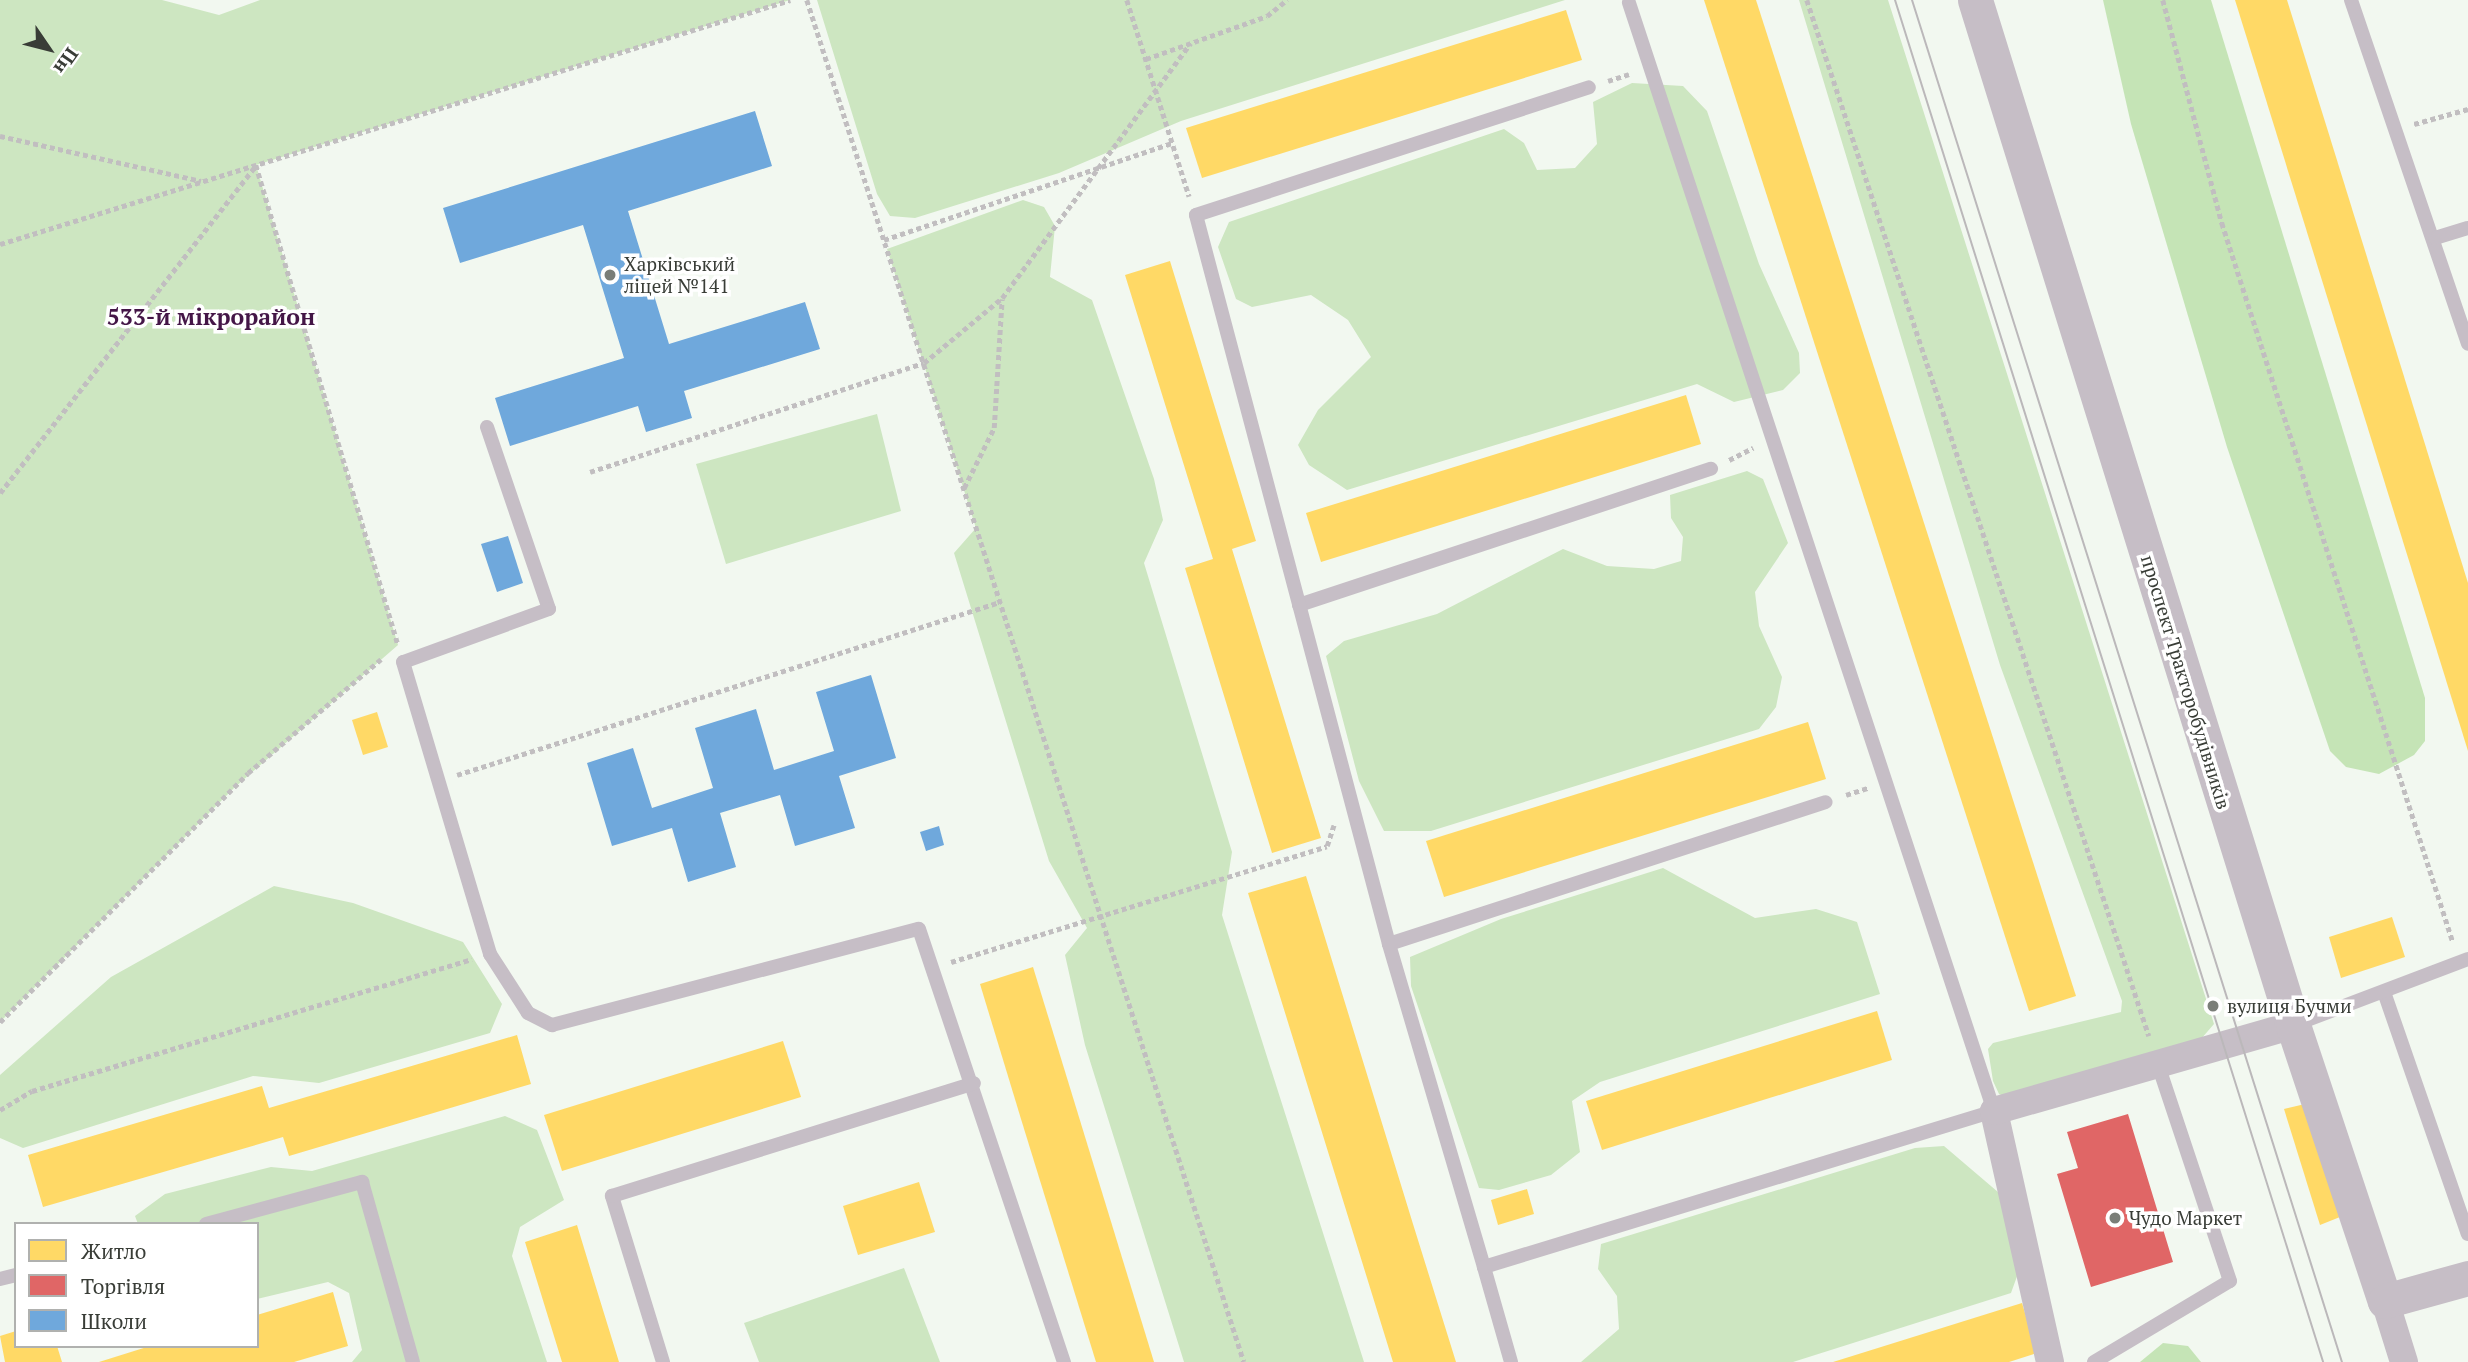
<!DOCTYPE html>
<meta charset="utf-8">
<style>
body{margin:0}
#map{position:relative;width:2468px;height:1362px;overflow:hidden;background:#f2f8f0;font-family:"PT Serif",serif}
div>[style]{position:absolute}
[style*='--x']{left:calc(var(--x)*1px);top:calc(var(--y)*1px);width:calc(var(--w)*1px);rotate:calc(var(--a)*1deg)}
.green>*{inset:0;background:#cde6c1}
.forest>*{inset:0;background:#c5e4b6}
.homes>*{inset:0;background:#ffd966}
.shops>*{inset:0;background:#e06666}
.schools>*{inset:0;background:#6fa8dc}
.path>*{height:4.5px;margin-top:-2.25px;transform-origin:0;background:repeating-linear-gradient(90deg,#c1bec0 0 5px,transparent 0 8.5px)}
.service>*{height:14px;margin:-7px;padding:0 7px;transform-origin:7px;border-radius:7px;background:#c6bec6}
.minor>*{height:28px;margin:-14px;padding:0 14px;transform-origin:14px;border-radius:14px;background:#c6bec6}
.tertiary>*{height:35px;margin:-17.5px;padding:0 17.5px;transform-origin:17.5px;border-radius:17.5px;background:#c6bec6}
.tram>*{height:2px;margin:-1px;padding:0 1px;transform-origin:1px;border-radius:1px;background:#bbb8ba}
.dots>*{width:19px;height:19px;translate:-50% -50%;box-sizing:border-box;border:4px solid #fff;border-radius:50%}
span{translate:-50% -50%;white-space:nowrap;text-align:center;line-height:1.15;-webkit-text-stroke:7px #fff;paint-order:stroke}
.poi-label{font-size:19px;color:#393d37}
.left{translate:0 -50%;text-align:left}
.street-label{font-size:19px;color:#393d37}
.quarter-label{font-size:23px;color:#441647;font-weight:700}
.legend{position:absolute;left:14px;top:1222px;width:245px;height:126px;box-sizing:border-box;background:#fff;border:2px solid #b0b1af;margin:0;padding:9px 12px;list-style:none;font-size:21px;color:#393d37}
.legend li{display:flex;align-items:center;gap:14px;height:35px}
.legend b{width:35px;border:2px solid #b0b1af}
.north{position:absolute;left:14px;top:14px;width:70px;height:70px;-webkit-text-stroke:5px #fff;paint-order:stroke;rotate:125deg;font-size:19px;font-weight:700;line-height:28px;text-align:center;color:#393d37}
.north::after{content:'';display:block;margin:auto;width:24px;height:32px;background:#393d37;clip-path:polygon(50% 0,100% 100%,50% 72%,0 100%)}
</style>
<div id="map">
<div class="green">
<div style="clip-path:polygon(0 0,162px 0,219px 15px,260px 0,790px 0,256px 165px,398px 645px,234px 788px,0 1022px)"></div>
<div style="clip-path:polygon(1565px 0,1181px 121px,1059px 173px,915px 218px,890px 216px,877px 194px,817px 0)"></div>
<div style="clip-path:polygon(1799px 0,1888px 0,2214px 1024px,2201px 1039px,2010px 1099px,1999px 1094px,1993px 1081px,1988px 1049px,1993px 1043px,2121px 1012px,2122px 1001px,2000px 665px)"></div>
<div style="clip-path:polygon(1632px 83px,1683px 86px,1707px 111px,1759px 264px,1799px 353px,1800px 373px,1783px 390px,1734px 402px,1697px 384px,1347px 490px,1309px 465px,1298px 445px,1318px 410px,1371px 357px,1348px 320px,1311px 295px,1252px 307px,1236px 299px,1218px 247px,1229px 222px,1504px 129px,1524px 143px,1537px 170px,1575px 168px,1597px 144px,1593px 102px)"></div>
<div style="clip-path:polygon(1023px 200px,1044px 207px,1055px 226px,1050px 277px,1092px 300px,1154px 479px,1163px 520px,1144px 563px,1232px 852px,1222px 915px,1364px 1362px,1184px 1362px,1085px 1045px,1065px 955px,1087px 928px,1049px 861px,954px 553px,976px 528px,887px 249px)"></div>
<div style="clip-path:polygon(877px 414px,901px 511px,726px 564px,696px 464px)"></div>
<div style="clip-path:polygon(1747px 471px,1763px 479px,1788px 543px,1755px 592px,1759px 626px,1782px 677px,1776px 707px,1759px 729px,1431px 831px,1384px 831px,1359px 781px,1326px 656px,1344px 641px,1437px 614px,1563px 549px,1607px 566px,1654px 569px,1681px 561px,1683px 537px,1671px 518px,1670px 495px)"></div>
<div style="clip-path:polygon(1663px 868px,1755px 918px,1816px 909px,1857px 922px,1880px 994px,1600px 1082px,1572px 1101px,1580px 1152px,1551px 1175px,1499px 1190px,1479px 1188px,1411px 986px,1410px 957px,1501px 919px)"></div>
<div style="clip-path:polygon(274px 886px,353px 903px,463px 942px,502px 1004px,490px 1033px,319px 1083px,253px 1076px,23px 1148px,0 1138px,0 1075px,111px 977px)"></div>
<div style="clip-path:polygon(505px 1116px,537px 1130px,564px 1200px,520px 1227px,512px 1256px,547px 1362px,352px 1362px,362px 1350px,349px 1293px,328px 1282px,257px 1299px,257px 1224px,138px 1224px,135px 1216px,165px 1194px,271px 1167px,312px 1171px)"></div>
<div style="clip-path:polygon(1944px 1146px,2005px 1198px,2020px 1268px,2011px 1293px,1793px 1362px,1581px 1362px,1619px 1329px,1617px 1296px,1598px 1269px,1601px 1244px,1915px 1148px)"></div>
<div style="clip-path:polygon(904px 1268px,940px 1362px,759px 1362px,744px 1323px)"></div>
</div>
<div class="forest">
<div style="clip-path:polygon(2103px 0,2211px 0,2425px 698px,2425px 741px,2414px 755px,2379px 774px,2346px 767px,2330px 751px,2227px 447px,2131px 124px)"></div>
<div style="clip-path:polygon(2163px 1343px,2188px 1346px,2201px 1362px,2140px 1362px)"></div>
</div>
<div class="homes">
<div style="clip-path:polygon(1704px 0,1756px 0,2076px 996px,2029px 1011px)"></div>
<div style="clip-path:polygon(2235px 0,2287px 0,2327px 128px,2468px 583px,2468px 751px)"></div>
<div style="clip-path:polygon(1566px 10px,1582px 60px,1202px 178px,1186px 128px)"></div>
<div style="clip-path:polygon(1170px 261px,1256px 541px,1232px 549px,1321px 838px,1272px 853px,1185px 568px,1213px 559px,1125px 275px)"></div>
<div style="clip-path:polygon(1686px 395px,1701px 444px,1321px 562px,1306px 513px)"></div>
<div style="clip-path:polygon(377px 712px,388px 747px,363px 755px,352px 720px)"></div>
<div style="clip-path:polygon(1808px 722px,1826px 779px,1444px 897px,1426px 841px)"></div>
<div style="clip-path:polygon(1306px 876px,1413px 1224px,1456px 1362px,1393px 1362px,1248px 893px)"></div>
<div style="clip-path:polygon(2392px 917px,2405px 957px,2341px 978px,2329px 937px)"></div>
<div style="clip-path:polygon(1033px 967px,1154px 1362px,1096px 1362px,1021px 1119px,980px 984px)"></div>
<div style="clip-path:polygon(1877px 1011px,1892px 1060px,1602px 1150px,1586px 1101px)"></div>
<div style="clip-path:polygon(517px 1035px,531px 1084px,289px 1156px,283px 1137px,43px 1207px,28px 1155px,262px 1086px,269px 1108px)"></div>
<div style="clip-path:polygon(783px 1041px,801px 1097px,562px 1171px,544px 1115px)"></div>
<div style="clip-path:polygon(2305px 1104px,2340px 1217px,2320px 1225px,2284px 1109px)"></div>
<div style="clip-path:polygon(919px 1182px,935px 1232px,858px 1255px,843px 1206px)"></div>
<div style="clip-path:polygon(1527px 1189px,1534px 1214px,1498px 1225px,1491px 1200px)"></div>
<div style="clip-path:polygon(577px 1225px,591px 1271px,619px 1362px,562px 1362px,525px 1242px)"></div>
<div style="clip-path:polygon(333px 1292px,348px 1346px,294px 1362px,99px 1362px,150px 1346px,257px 1346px,257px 1315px)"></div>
<div style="clip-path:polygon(2022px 1303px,2037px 1353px,2009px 1362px,1833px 1362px)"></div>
<div style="clip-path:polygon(16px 1331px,16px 1346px,57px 1346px,62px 1362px,5px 1362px,0 1336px)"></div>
</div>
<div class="shops">
<div style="clip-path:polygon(2128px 1114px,2173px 1262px,2091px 1287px,2057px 1174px,2078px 1168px,2067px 1132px)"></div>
</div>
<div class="schools">
<div style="clip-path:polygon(755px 111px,772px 166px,628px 211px,669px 344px,805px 302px,820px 349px,684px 391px,692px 418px,646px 432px,638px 406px,510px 446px,495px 398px,624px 358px,583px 225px,460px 263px,443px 208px)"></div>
<div style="clip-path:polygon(508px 536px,523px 583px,497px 592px,481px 544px)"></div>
<div style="clip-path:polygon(871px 675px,896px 758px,839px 776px,855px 828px,795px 846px,780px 795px,720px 813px,736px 867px,688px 882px,672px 828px,612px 846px,587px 763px,633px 748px,652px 808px,713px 788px,695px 728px,756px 709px,774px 770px,834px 751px,816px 692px)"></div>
<div style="clip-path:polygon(939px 826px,944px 845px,926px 851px,920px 832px)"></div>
</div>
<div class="path">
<div style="--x:807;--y:0;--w:1430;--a:72.21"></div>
<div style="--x:1127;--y:0;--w:206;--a:72.4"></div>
<div style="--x:1807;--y:0;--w:1091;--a:71.73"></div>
<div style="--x:2163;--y:0;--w:231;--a:75.2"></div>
<div style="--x:2222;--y:223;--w:755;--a:72.19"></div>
<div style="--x:1146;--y:59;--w:128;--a:-19.6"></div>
<div style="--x:1267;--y:16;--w:26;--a:-39"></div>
<div style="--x:1608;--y:81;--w:22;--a:-18"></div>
<div style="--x:2414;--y:124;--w:56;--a:-15.5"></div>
<div style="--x:0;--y:136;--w:206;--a:12.6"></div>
<div style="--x:256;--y:165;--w:500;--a:73.5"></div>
<div style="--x:884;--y:240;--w:305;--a:-18.6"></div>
<div style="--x:0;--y:244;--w:827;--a:-17.16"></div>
<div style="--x:1729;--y:460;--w:27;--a:-27"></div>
<div style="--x:590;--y:472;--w:351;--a:-18.1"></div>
<div style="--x:924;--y:363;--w:102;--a:-39.8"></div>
<div style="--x:1002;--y:298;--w:317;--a:-53.5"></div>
<div style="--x:964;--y:488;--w:67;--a:-63.4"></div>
<div style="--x:994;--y:428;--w:129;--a:-86.5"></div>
<div style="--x:0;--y:493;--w:416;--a:-52"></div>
<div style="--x:457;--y:775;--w:570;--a:-17.67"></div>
<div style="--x:1846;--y:795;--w:23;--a:-18"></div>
<div style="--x:951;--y:962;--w:393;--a:-17.1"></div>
<div style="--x:1327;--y:846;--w:22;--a:-72"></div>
<div style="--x:0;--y:1022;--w:351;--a:-45.1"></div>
<div style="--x:248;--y:773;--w:175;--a:-40.6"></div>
<div style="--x:0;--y:1110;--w:37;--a:-31"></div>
<div style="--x:32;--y:1091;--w:459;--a:-16.7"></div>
</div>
<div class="service">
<div style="--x:2351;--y:0;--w:363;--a:71.2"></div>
<div style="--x:2435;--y:238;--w:34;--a:-17"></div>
<div style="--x:487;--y:427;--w:192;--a:71.2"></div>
<div style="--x:549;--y:609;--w:155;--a:160"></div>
<div style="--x:403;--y:662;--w:305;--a:73.4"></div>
<div style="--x:490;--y:954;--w:70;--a:57.2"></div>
<div style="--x:528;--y:1013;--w:27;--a:27"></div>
<div style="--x:552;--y:1025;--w:379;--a:-14.7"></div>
<div style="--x:919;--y:929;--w:457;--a:71.5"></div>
<div style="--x:1299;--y:605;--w:434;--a:-18.3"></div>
<div style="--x:1389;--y:944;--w:459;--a:-18"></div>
<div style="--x:2384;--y:992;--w:256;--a:70.9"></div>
<div style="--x:2294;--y:1025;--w:186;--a:-20.8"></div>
<div style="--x:206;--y:1224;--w:162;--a:-15.1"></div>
<div style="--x:362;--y:1182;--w:187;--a:74.2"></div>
<div style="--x:1484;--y:1267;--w:337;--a:-106.4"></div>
<div style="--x:1389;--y:944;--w:754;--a:-104.83"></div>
<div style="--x:1196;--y:215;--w:413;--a:-18"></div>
<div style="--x:0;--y:1279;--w:16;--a:-14"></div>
<div style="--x:663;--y:1362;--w:174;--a:-107.1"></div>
<div style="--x:612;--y:1196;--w:379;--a:-17.3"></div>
<div style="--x:1511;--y:1362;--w:99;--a:-105.9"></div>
<div style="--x:1484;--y:1267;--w:533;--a:-17.01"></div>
<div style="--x:1994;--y:1111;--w:1167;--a:-108.23"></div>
<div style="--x:2094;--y:1362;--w:158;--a:-30.8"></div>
<div style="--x:2230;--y:1281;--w:232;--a:-108.4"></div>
</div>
<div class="minor">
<div style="--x:2385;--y:1301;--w:64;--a:72.7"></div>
<div style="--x:2050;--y:1362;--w:257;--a:-102.6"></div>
<div style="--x:1994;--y:1111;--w:311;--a:-16"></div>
</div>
<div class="tertiary">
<div style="--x:1975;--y:0;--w:1073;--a:72.76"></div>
<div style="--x:2293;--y:1025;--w:291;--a:71.6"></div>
<div style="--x:2385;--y:1301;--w:86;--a:-15.5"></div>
</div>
<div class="tram">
<div style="--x:1895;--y:0;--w:1428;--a:72.55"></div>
<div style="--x:1912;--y:0;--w:1428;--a:72.48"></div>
</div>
<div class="dots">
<div style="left:610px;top:275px;background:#7a7e78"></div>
<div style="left:2213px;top:1006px;background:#7a7e78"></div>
<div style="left:2115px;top:1218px;background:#7a7e78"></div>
</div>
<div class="poi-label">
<span class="left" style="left:624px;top:275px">Харківський<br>ліцей №141</span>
<span class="left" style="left:2227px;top:1006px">вулиця Бучми</span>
<span class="left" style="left:2129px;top:1218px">Чудо Маркет</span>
</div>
<div class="street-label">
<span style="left:2186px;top:682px;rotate:73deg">проспект Тракторобудівників</span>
</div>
<div class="quarter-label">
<span style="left:211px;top:317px">533-й мікрорайон</span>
</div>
<ul class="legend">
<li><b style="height:19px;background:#ffd966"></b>Житло</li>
<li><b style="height:19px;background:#e06666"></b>Торгівля</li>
<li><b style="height:19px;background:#6fa8dc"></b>Школи</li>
</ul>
<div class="north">Пн</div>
</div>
